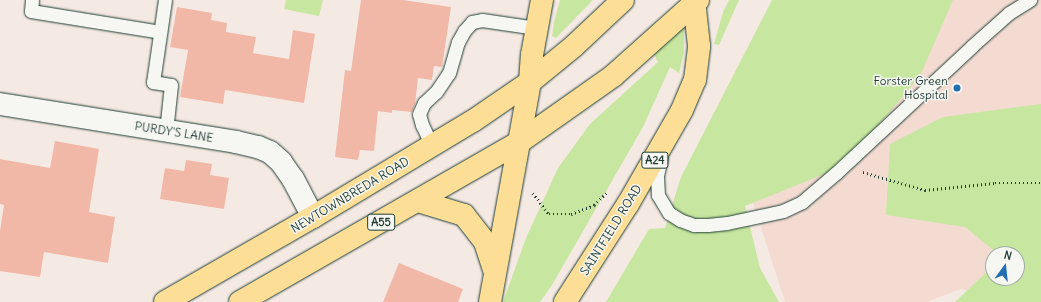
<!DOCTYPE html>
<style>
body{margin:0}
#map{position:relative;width:1041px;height:302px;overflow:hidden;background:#f5eae3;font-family:Delius,sans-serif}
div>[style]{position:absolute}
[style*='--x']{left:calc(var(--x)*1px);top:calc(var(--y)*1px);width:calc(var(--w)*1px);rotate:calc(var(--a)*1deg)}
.built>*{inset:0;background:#f4dbd1}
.green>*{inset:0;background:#c7e69f}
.building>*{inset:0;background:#f1b8a8}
.path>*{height:2.5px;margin-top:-1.25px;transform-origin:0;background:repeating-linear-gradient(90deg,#1f3d34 0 1px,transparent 0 4px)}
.roads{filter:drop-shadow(0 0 1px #1f3d34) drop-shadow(0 0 1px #1f3d34)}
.lane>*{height:13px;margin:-6.5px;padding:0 6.5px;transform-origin:6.5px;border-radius:6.5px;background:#f6f6f2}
.street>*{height:22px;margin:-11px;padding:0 11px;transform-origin:11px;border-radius:11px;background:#f6f6f2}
.primary>*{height:22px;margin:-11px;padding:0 11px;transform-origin:11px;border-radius:11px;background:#fdde96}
.highway>*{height:22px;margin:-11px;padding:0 11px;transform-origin:11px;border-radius:11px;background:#fdde96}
.dots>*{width:11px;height:11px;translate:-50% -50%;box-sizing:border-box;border:2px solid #f6f6f2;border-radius:50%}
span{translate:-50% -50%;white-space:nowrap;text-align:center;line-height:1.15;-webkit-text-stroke:3px #f6f6f2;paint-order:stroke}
.shield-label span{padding:1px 3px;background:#f6f6f2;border:1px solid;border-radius:3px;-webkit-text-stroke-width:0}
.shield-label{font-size:11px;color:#1f3d34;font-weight:700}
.poi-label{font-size:12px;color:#1f3d34}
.right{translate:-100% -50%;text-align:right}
.street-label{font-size:12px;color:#1f3d34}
.north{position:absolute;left:985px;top:246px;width:40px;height:40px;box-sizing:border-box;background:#f6f6f2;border:1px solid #a0aca6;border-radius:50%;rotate:15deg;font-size:11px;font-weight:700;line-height:16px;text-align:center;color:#1f3d34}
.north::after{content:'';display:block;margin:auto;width:14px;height:18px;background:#1f6fb2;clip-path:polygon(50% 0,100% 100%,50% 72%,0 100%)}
</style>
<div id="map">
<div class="built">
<div style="clip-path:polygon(evenodd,932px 0,1041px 0,1041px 302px,1013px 302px,961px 289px,927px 302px,785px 302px,749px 190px,932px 0,993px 254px,1017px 254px,1017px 278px,993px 278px,993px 254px)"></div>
</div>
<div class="green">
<div style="clip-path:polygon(286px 0,323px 0,319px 16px,284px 9px)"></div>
<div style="clip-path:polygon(560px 0,593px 0,556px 38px,552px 36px,554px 22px)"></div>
<div style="clip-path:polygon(729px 0,739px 0,719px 45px,714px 44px,723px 12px)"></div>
<div style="clip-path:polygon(772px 0,953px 0,920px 76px,844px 166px,745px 206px,760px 268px,779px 302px,606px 302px,649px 229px,665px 228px,681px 177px)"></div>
<div style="clip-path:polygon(684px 23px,684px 53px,679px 73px,670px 67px,643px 127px,552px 285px,540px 302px,503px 302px,526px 238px,558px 168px,590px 124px,658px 62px,653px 52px)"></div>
<div style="clip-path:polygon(1041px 104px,1041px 302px,955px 302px,993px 266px,993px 278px,1017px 278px,1017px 254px,998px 254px,965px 227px,886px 215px,890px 144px,943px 117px)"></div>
</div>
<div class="building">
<div style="clip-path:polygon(361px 0,403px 0,451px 7px,442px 67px,434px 66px,432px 80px,418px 78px,415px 104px,412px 112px,392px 110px,392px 113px,378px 111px,374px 151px,360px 150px,358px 160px,335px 157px,345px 70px,351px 71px)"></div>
<div style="clip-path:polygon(177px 7px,212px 13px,211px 20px,227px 23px,226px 32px,256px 37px,253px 53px,289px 59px,293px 30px,315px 34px,304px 103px,225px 90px,223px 104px,180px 97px,188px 50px,170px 47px)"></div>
<div style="clip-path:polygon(55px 141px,99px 149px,89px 212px,115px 217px,108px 263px,44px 252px,40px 277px,0 271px,0 231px,4px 205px,0 204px,0 159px,50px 168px)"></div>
<div style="clip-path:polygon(186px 160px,212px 164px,210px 175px,229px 178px,224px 209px,160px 199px,165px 168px,184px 171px)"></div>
<div style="clip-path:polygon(399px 263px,463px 289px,458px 302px,383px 302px)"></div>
</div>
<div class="path">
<div style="--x:863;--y:172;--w:65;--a:16.2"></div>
<div style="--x:925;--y:190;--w:70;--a:-5.7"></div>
<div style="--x:995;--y:183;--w:46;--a:0"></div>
<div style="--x:533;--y:193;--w:26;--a:53"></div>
<div style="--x:549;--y:214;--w:22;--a:0"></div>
<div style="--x:571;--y:214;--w:25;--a:-21"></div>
<div style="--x:594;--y:205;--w:18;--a:-45"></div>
</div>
<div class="roads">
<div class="lane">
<div style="--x:32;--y:0;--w:11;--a:95"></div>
<div style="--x:31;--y:11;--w:131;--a:9.2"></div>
<div style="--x:165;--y:0;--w:83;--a:98.3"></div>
<div style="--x:153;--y:82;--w:18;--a:9"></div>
<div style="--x:171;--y:85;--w:46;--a:96.2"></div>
<div style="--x:432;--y:146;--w:23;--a:-115"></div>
<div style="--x:422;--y:125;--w:11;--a:-105"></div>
<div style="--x:419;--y:114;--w:12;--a:-66"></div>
<div style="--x:424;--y:103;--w:16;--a:-43"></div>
<div style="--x:436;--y:92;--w:23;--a:-56"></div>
<div style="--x:449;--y:73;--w:32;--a:-74"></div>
<div style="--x:458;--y:42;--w:13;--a:-61"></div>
<div style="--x:464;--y:31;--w:12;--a:-48"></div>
<div style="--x:472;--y:22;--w:10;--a:-11"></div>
<div style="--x:482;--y:20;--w:55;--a:8.4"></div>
<div style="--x:661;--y:158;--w:18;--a:103"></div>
<div style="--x:657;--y:176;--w:19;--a:87"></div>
<div style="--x:658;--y:195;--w:21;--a:59"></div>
<div style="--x:669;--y:213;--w:13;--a:32"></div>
<div style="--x:680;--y:220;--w:15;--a:20"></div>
<div style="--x:694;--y:225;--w:14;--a:0"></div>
<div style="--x:708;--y:225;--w:19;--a:-6"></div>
<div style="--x:727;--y:223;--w:57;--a:-12.1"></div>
<div style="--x:783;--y:211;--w:21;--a:-25"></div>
<div style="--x:802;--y:202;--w:45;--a:-40.5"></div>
<div style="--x:836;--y:173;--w:186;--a:-43"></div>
<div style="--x:972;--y:46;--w:50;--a:-41.7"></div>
<div style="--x:1009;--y:13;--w:25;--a:-32"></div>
</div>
<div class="street">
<div style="--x:0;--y:104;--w:239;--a:9.1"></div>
<div style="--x:236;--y:142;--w:23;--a:13"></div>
<div style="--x:258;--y:147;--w:13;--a:23"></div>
<div style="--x:270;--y:152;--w:15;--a:42"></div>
<div style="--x:281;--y:162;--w:21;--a:55"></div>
<div style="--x:293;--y:179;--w:43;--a:62.2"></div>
</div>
<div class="primary">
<div style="--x:530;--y:82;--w:27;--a:-86"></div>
<div style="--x:532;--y:55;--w:56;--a:-79.7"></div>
</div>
<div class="highway">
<div style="--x:418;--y:201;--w:48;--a:16.9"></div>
<div style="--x:464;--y:215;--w:34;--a:52"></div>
<div style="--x:485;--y:242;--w:29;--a:72"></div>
<div style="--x:165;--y:302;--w:171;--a:-29.9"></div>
<div style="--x:313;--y:217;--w:187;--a:-31"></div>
<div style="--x:473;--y:121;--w:69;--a:-34.4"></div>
<div style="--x:530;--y:82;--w:57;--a:-39.3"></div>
<div style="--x:574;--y:46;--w:67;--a:-43.2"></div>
<div style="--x:240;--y:302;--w:324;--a:-29.8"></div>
<div style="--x:521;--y:141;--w:113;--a:-35.2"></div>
<div style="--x:613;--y:76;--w:114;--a:-41.8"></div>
<div style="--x:490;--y:302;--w:224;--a:-79.7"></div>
<div style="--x:565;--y:302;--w:117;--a:-57.3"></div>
<div style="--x:628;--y:204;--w:108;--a:-60.1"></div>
<div style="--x:682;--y:110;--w:33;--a:-67"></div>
<div style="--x:695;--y:80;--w:34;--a:-83"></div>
<div style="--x:699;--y:46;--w:46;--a:-96.2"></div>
</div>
</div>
<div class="dots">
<div style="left:957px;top:88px;background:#1f6fb2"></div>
</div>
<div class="shield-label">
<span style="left:655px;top:160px">A24</span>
<span style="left:381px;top:222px">A55</span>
</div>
<div class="poi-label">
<span class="right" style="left:948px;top:88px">Forster Green<br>Hospital</span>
</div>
<div class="street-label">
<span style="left:174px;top:132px;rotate:9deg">PURDY'S LANE</span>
<span style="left:350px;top:195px;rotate:-31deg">NEWTOWNBREDA ROAD</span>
<span style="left:611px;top:230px;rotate:-58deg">SAINTFIELD ROAD</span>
</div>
<div class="north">N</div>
</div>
